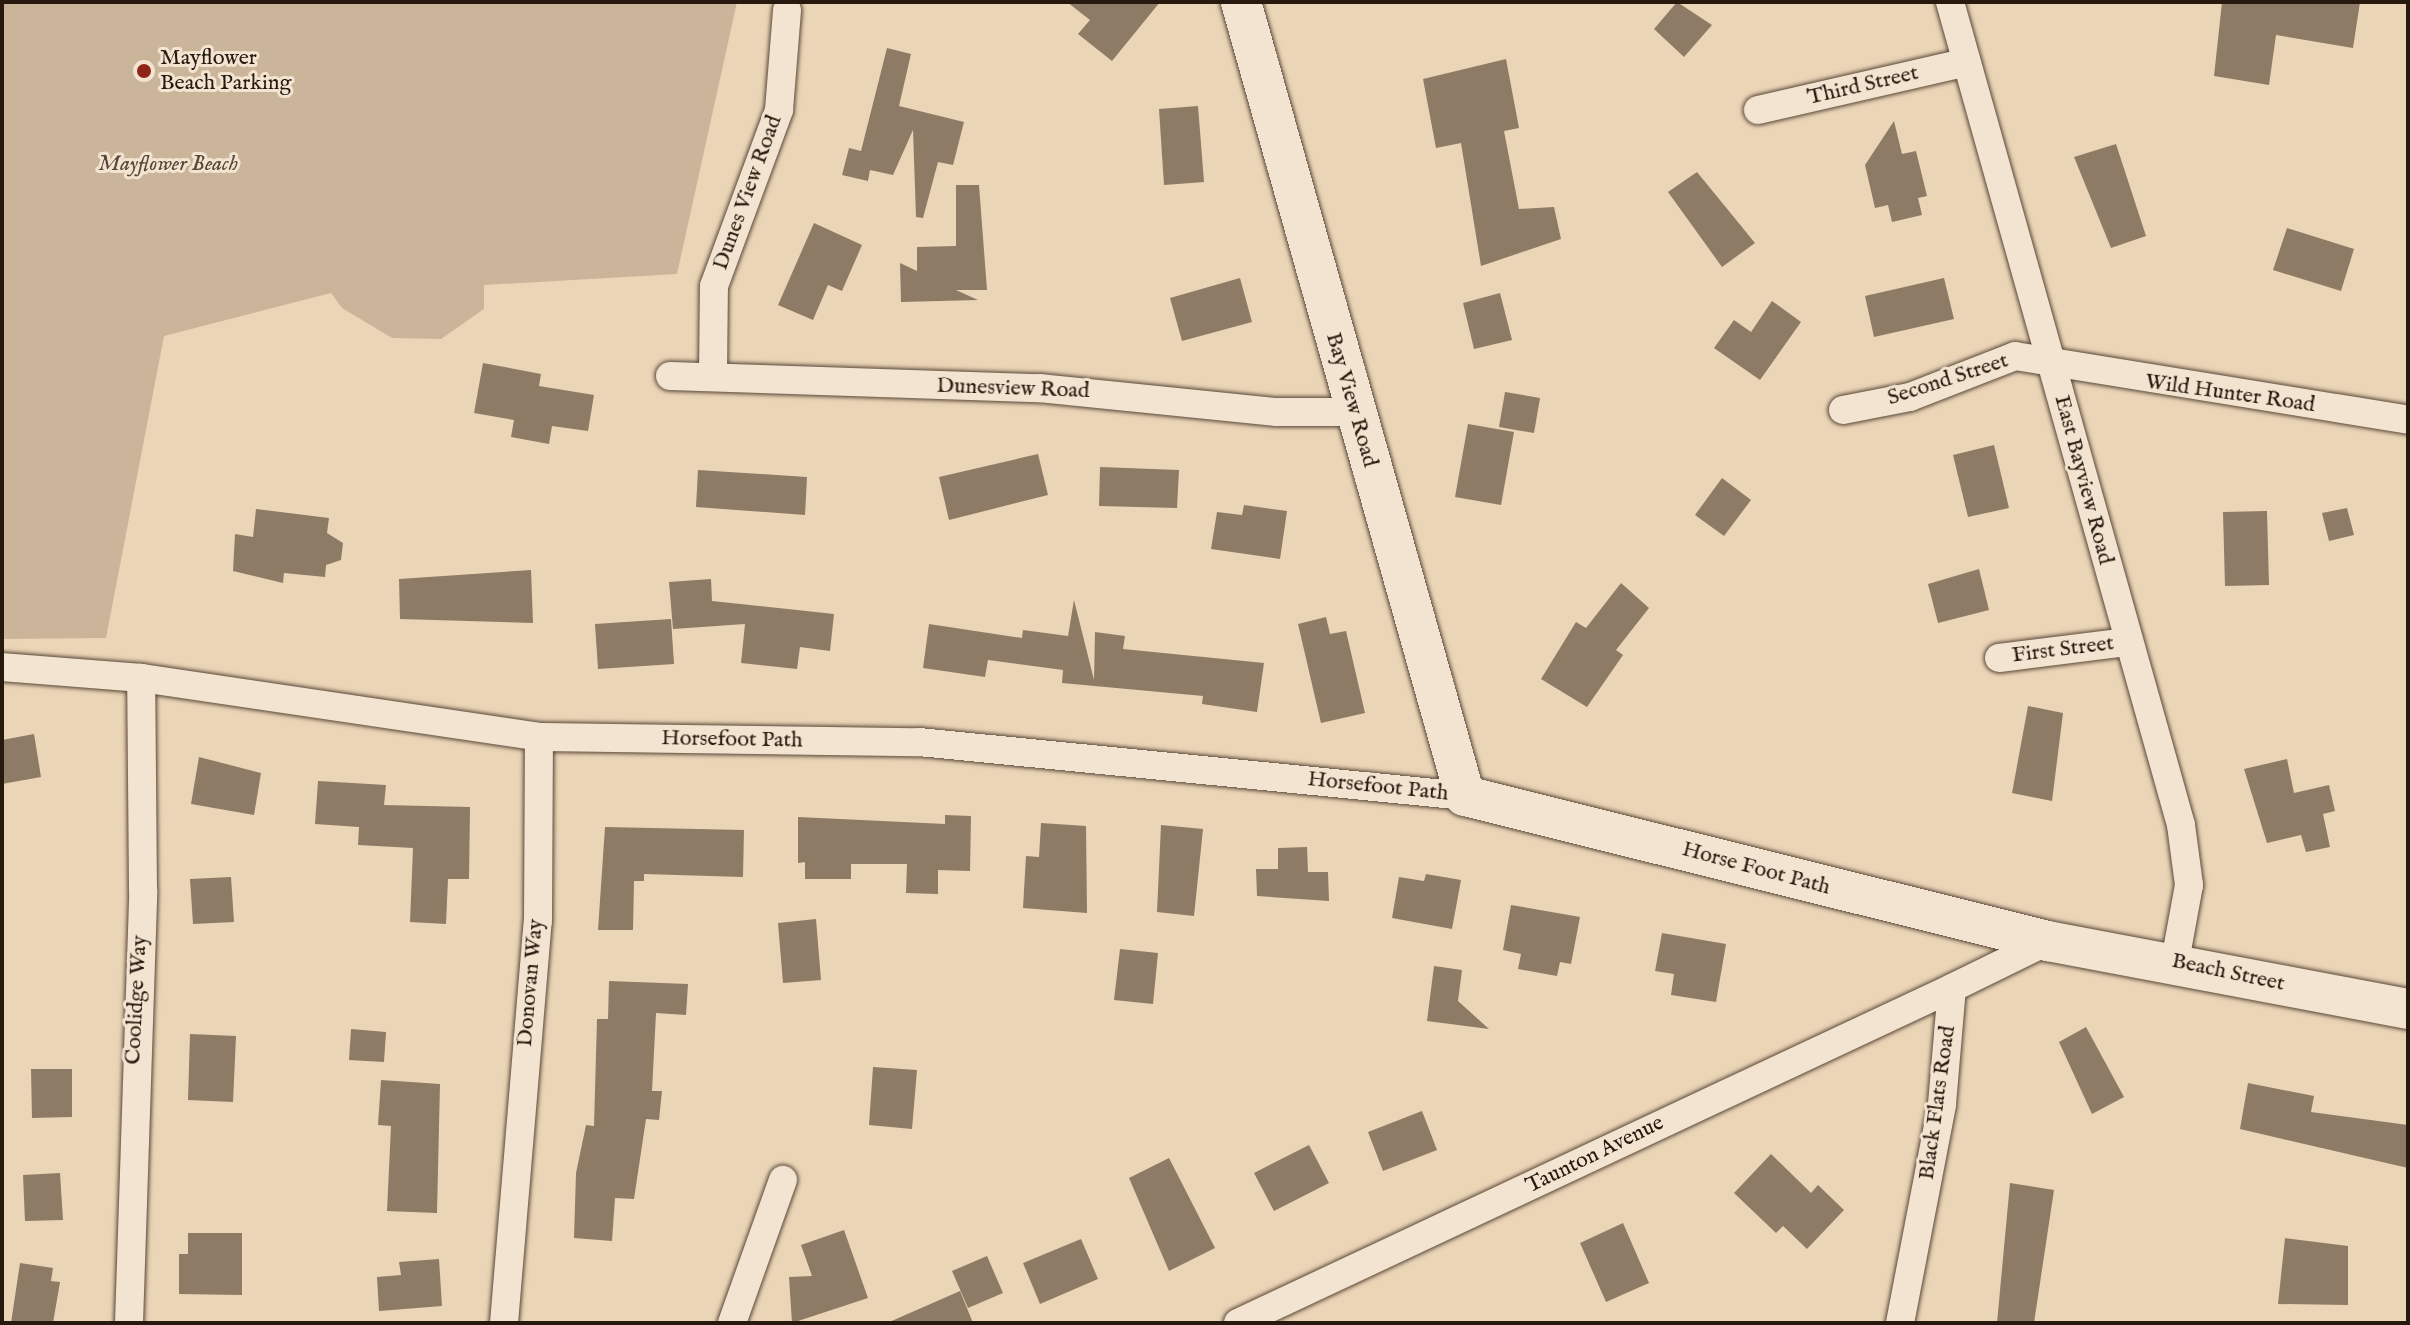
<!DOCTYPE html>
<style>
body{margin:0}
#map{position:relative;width:2410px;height:1325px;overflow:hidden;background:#ebd5b7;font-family:"IM FELL English",serif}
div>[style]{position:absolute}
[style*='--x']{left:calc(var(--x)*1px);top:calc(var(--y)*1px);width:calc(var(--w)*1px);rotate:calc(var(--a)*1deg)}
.green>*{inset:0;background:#cab59a}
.building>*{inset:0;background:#8d7b66}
.roads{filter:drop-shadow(0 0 2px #594839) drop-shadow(0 0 2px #594839)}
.street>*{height:28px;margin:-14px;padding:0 14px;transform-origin:14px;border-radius:14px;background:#f2e4d0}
.secondary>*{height:40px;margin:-20px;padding:0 20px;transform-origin:20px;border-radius:20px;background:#f2e4d0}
.dots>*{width:22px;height:22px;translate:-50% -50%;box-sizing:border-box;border:4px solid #f2e4d0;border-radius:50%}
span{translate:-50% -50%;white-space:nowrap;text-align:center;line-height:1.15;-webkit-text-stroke:6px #f2e4d0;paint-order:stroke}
.poi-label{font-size:22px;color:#28190f}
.left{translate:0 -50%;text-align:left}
.street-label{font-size:22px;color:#28190f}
.park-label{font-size:22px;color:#594839;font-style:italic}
.frame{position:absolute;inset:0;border:4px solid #28190f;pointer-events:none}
</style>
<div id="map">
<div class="green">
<div style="clip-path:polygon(2px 2px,737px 2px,677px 274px,484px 285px,484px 309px,441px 339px,392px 338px,342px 308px,331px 293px,164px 336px,106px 638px,2px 639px)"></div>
</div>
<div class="building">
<div style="clip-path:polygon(1067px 2px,1160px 2px,1112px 61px,1078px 34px,1090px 20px)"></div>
<div style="clip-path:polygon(1677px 2px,1712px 25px,1684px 57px,1654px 29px)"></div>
<div style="clip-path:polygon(2222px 2px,2360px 2px,2353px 48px,2276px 35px,2269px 85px,2214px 76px)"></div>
<div style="clip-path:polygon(887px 48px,911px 54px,899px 106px,964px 122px,953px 165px,938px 162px,923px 218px,916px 217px,913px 130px,893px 175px,870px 170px,868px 181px,842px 175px,849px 148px,861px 151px)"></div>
<div style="clip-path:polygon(1506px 59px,1519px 128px,1504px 131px,1519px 209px,1554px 207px,1561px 239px,1481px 266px,1461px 143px,1436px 148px,1423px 79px)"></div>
<div style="clip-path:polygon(1198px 106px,1204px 182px,1164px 185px,1159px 109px)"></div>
<div style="clip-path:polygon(1894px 121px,1902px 154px,1916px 151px,1927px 196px,1918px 198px,1922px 215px,1892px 222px,1888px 205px,1875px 208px,1865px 165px)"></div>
<div style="clip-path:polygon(2116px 144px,2146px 236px,2111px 248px,2074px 157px)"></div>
<div style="clip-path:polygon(1697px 172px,1755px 243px,1722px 267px,1668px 192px)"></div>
<div style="clip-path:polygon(956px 185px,979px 185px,987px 290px,956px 290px,978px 300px,901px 302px,900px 263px,917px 271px,917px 247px,956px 246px)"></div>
<div style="clip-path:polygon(814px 223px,862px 245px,842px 291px,828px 285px,813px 320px,778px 305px)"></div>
<div style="clip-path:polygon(2287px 228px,2354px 249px,2341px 291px,2273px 270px)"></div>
<div style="clip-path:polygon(1240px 278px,1252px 322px,1182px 341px,1170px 298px)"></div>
<div style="clip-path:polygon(1944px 278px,1954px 319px,1874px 337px,1865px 296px)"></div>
<div style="clip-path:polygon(1500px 293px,1512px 340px,1474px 349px,1463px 303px)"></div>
<div style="clip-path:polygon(1772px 301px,1801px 322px,1760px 380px,1714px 348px,1734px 320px,1751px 332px)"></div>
<div style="clip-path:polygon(483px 363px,541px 374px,539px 386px,594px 395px,588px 431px,552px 426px,549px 444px,511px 437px,514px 420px,474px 413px)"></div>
<div style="clip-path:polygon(1505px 392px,1540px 398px,1534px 433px,1499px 427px)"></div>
<div style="clip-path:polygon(1468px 424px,1514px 432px,1501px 505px,1455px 497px)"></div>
<div style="clip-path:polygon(1994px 445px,2009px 508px,1968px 517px,1953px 455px)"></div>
<div style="clip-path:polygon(1038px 454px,1048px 495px,949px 520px,939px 477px)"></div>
<div style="clip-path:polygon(1100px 467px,1179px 470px,1177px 508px,1099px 506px)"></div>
<div style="clip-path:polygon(698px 470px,807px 477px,805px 515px,696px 507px)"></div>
<div style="clip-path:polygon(1722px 478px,1751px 500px,1724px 536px,1695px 515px)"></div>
<div style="clip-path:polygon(1244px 505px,1287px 511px,1280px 559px,1211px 549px,1217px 512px,1242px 515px)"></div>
<div style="clip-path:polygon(2347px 508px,2354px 535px,2329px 541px,2322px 513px)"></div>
<div style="clip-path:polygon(256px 509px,329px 518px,327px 533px,343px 543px,341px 560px,326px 565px,325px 577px,284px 573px,283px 583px,233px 571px,235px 534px,253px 537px)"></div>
<div style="clip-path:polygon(2267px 511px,2269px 585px,2225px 586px,2223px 512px)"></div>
<div style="clip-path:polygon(1979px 569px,1989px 610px,1938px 623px,1928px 584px)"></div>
<div style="clip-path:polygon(531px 570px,533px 623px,400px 619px,399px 579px)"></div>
<div style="clip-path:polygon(711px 579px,712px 601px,834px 614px,830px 651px,800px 647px,797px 669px,741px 663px,745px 624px,673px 629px,669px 582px)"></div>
<div style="clip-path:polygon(1621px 583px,1649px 608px,1616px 650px,1623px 655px,1587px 707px,1541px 679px,1576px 622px,1586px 628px)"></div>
<div style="clip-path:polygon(1074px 600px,1094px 680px,1095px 632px,1125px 636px,1123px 649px,1264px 663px,1257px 712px,1202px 704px,1203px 696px,1062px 683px,1063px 670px,988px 660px,985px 677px,923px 668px,929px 624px,1022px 638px,1023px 630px,1068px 636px)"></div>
<div style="clip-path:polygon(1326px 617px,1330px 634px,1346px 631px,1365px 713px,1321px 723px,1298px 624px)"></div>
<div style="clip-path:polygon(671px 619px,674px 664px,598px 669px,595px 624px)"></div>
<div style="clip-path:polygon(2028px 706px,2063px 713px,2052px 801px,2012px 793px)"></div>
<div style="clip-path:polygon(34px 734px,41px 777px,2px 784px,2px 740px)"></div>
<div style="clip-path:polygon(199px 757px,261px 773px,254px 815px,191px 804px)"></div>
<div style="clip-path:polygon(2287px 759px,2294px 793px,2329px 785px,2335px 811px,2323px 814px,2330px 847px,2306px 852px,2301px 835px,2267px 843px,2244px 769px)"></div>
<div style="clip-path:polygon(318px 781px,386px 785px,384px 805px,470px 807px,469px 879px,448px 879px,446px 924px,410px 922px,413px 848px,358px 845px,359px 827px,315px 824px)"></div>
<div style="clip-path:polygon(945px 815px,971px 816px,970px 871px,938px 870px,938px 894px,906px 893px,907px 864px,851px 864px,851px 879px,805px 879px,805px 862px,798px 863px,798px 817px,945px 824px)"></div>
<div style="clip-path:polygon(1041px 823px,1086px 826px,1087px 913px,1023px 908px,1026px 856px,1039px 857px)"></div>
<div style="clip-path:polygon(1161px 825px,1203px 829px,1194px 916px,1157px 912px)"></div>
<div style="clip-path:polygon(605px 827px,744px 830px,743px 877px,644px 874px,644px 881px,634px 881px,633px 930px,598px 930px)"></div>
<div style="clip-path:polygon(1307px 847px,1308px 872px,1328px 872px,1329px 901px,1257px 896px,1256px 869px,1278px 869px,1278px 848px)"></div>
<div style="clip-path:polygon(1426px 874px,1461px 880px,1452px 929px,1392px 918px,1399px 877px,1424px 881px)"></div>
<div style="clip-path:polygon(231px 877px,234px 922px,193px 924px,190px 879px)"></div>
<div style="clip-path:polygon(1511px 905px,1580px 917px,1571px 964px,1560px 962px,1557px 976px,1518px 969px,1521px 954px,1503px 950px)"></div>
<div style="clip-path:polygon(816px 919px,821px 980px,783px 983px,778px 923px)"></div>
<div style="clip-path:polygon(1662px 933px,1726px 944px,1716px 1002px,1671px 995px,1674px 974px,1655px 971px)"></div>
<div style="clip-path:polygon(1120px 949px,1158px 953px,1153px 1004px,1114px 1000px)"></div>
<div style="clip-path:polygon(1434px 966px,1462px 970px,1458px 1001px,1489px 1029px,1427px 1021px)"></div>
<div style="clip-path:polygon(609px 981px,688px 984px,686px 1015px,656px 1013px,652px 1091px,662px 1091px,659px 1120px,646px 1119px,634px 1199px,615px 1198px,612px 1241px,574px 1238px,576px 1173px,586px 1125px,594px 1126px,597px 1019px,608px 1019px)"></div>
<div style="clip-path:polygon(2086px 1027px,2124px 1097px,2092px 1114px,2059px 1042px)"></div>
<div style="clip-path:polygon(351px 1029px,386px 1032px,384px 1062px,349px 1060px)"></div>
<div style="clip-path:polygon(190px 1034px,236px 1036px,233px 1102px,188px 1100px)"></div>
<div style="clip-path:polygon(873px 1067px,917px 1070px,912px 1129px,869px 1125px)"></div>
<div style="clip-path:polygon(31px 1069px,72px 1069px,72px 1117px,32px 1118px)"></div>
<div style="clip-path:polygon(381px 1080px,440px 1084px,437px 1213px,387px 1211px,391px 1126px,378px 1125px)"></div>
<div style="clip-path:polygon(2248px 1083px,2314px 1096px,2311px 1112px,2408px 1125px,2408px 1168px,2240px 1129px)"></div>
<div style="clip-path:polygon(1422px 1111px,1437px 1150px,1383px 1171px,1368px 1132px)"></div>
<div style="clip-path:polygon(1309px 1145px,1329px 1183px,1274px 1211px,1254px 1173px)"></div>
<div style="clip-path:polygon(1771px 1154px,1811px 1193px,1818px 1185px,1844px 1210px,1807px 1249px,1783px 1226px,1776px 1233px,1734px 1193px)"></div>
<div style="clip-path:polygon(1169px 1158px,1215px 1248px,1169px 1271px,1129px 1178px)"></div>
<div style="clip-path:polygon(60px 1173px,63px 1220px,25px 1221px,23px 1175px)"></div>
<div style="clip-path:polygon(2010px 1183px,2054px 1190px,2034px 1323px,1997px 1323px)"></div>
<div style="clip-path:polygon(1623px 1223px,1649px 1283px,1606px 1302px,1580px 1243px)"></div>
<div style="clip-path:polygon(844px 1230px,868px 1298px,792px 1323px,789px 1277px,812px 1276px,801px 1245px)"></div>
<div style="clip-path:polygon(188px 1233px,242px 1233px,242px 1295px,179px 1294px,179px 1254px,188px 1254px)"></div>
<div style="clip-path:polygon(2285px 1238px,2348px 1246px,2348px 1305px,2278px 1304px)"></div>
<div style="clip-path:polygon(1081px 1239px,1098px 1279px,1040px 1304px,1023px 1263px)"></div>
<div style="clip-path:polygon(987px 1256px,1003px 1293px,968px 1308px,952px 1271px)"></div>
<div style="clip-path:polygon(439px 1259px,442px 1306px,379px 1311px,377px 1277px,401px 1275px,399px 1262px)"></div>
<div style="clip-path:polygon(20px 1263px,53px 1268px,51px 1281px,60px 1282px,53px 1323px,11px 1323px)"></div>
<div style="clip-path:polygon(960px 1291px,973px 1323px,887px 1323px)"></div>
</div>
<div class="roads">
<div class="street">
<div style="--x:1950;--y:2;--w:855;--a:74.32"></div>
<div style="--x:2181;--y:825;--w:61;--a:82.4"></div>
<div style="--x:2189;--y:885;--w:77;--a:100.4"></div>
<div style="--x:1758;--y:110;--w:214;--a:-12.9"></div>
<div style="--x:670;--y:376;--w:369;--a:1.9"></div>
<div style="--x:1039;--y:388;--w:239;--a:5.8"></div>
<div style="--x:1277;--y:412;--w:78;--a:0"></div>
<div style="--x:713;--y:376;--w:90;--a:-89.4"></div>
<div style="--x:714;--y:286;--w:188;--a:-69.7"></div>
<div style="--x:779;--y:110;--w:100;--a:-85.4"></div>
<div style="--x:1843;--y:410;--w:68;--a:-11"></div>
<div style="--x:1910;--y:397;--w:113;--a:-21.3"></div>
<div style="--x:2015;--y:356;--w:398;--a:9.2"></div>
<div style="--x:1999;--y:658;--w:130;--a:-7.1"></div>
<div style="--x:2;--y:667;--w:139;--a:4.5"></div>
<div style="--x:141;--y:678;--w:402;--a:8.4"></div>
<div style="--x:539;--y:737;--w:380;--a:0.8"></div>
<div style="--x:919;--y:742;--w:549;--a:5.65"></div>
<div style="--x:129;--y:1323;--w:432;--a:-88.1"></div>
<div style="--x:143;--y:891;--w:213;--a:-90.5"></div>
<div style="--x:504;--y:1323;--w:403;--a:-85.2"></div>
<div style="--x:538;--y:921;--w:184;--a:-89.7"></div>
<div style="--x:732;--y:1323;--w:152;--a:-70.4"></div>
<div style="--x:1238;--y:1323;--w:789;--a:-25.14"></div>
<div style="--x:1900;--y:1323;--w:223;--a:-79.1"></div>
<div style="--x:1942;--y:1104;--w:116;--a:-85.1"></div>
<div style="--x:1952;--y:988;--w:107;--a:-26.1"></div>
</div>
<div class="secondary">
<div style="--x:1241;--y:2;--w:825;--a:74.25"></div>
<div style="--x:1465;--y:796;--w:601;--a:13.97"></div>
<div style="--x:2048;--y:941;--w:366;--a:10.7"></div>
</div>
</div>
<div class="dots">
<div style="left:144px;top:71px;background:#8f2418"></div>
</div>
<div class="poi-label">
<span class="left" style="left:160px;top:71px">Mayflower<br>Beach Parking</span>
</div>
<div class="street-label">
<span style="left:1863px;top:86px;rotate:-13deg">Third Street</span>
<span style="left:748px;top:193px;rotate:-70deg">Dunes View Road</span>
<span style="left:1948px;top:380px;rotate:-18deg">Second Street</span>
<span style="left:1013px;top:389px;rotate:2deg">Dunesview Road</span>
<span style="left:2230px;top:394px;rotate:8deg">Wild Hunter Road</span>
<span style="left:1351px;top:400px;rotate:74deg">Bay View Road</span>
<span style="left:2083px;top:480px;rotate:75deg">East Bayview Road</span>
<span style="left:2063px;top:650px;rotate:-7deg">First Street</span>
<span style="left:732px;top:740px;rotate:1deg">Horsefoot Path</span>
<span style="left:1378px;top:787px;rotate:6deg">Horsefoot Path</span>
<span style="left:1756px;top:869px;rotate:15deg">Horse Foot Path</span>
<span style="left:2228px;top:973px;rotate:12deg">Beach Street</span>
<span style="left:531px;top:983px;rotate:-85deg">Donovan Way</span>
<span style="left:137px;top:1000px;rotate:-87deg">Coolidge Way</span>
<span style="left:1938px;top:1103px;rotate:-82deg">Black Flats Road</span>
<span style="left:1595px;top:1155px;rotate:-26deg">Taunton Avenue</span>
</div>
<div class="park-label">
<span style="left:168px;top:165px">Mayflower Beach</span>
</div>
<div class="frame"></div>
</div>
